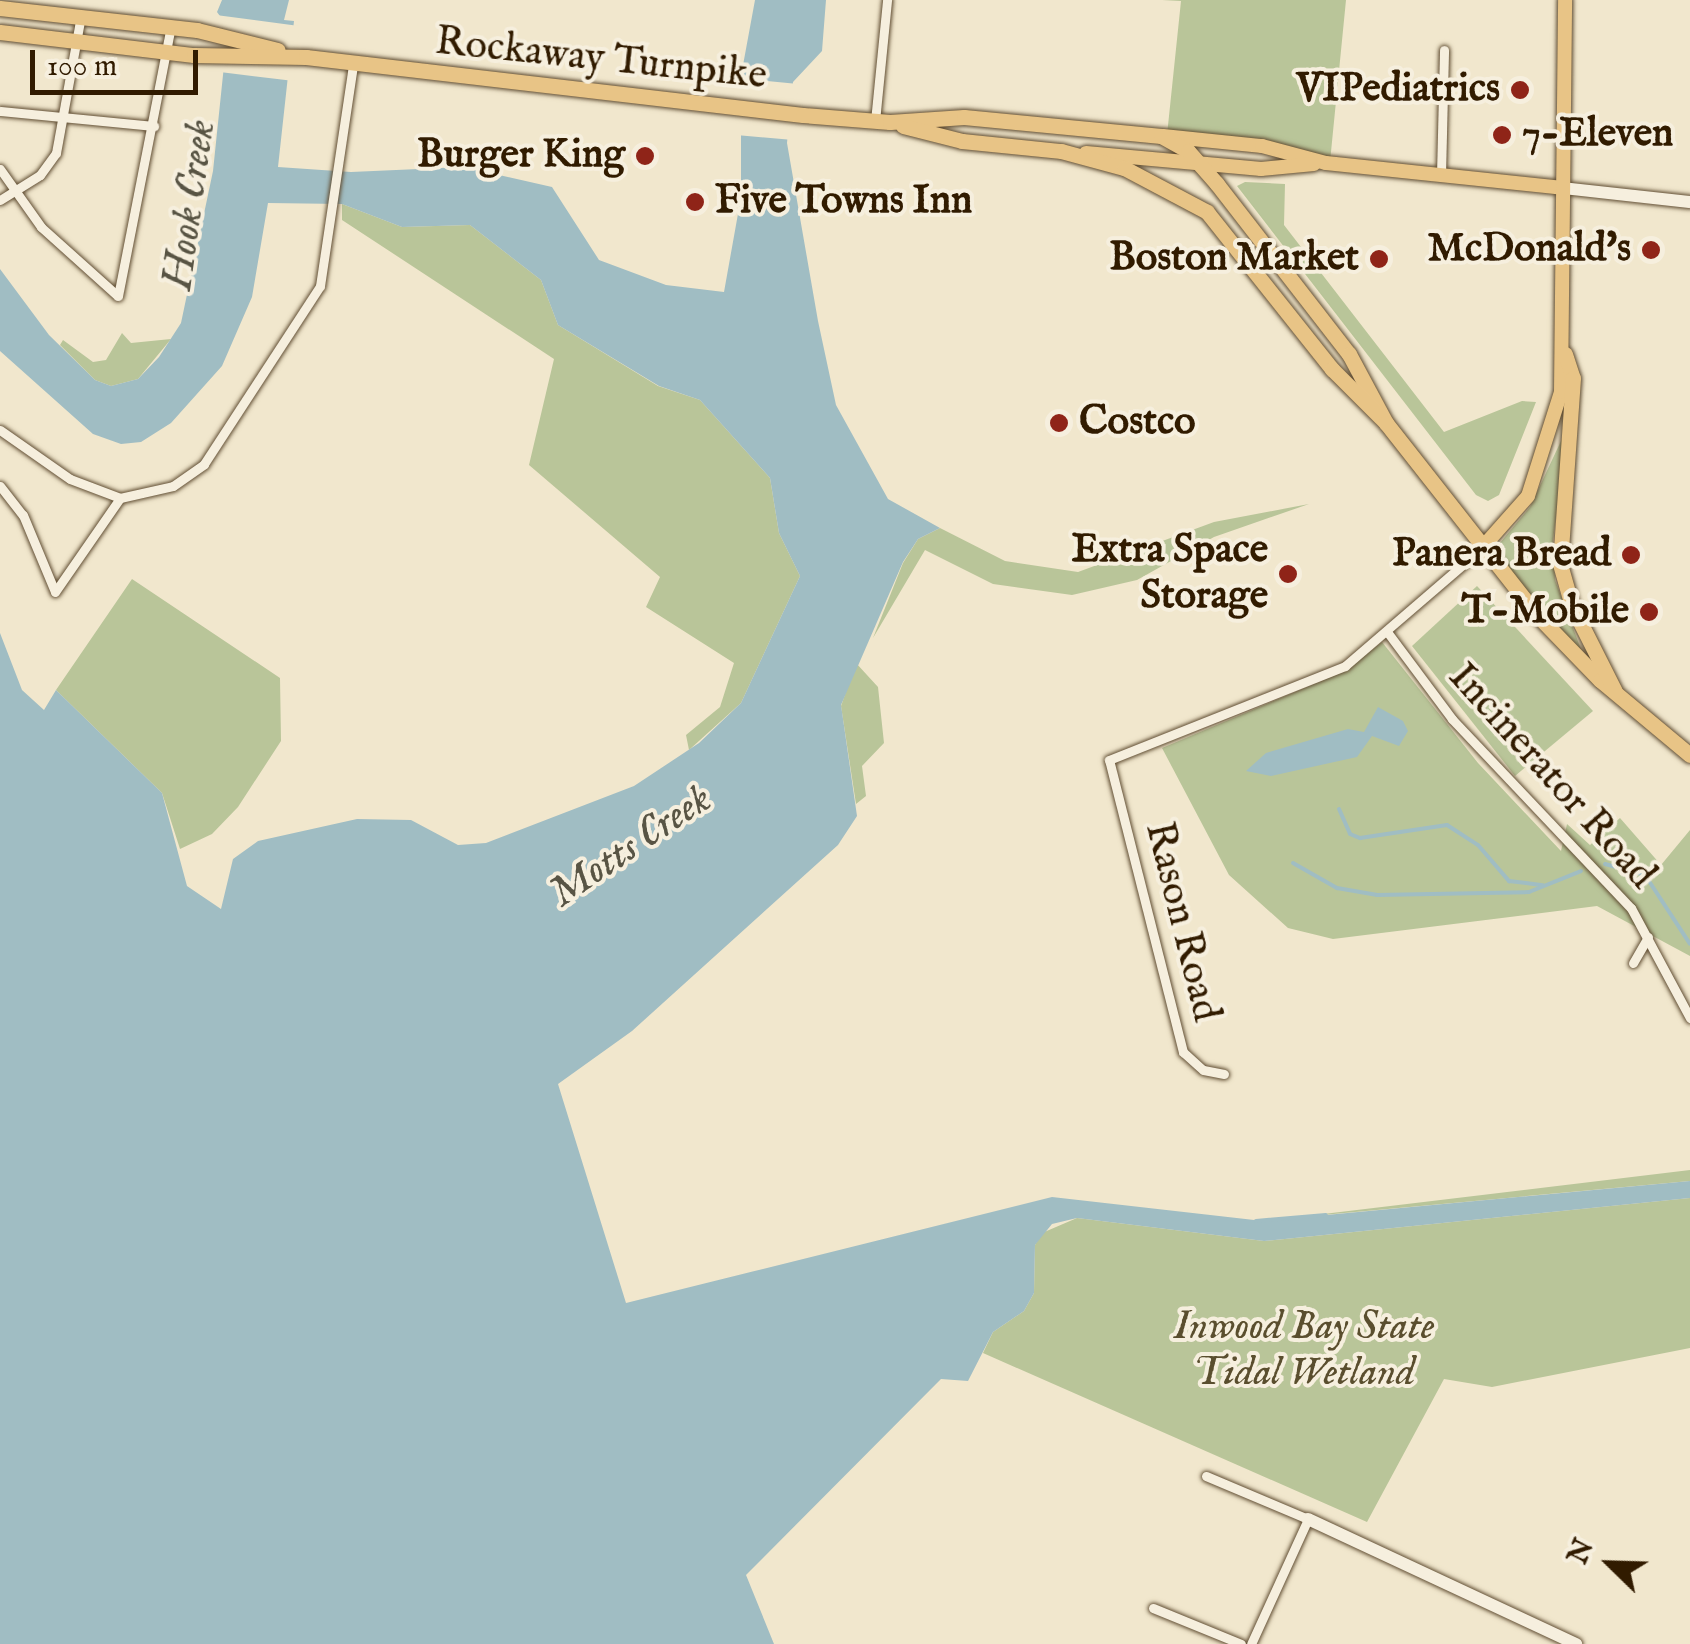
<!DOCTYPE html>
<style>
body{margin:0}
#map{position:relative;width:1690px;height:1644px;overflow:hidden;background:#f1e7cd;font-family:"IM FELL English",serif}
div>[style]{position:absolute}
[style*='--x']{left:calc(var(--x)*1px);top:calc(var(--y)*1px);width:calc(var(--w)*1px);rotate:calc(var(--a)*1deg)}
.green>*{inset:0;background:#b9c599}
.water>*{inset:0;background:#a0bdc3}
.pier>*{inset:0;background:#f1e7cd}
.stream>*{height:4px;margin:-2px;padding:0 2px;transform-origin:2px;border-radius:2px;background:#a0bdc3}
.roads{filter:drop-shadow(0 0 2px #614e33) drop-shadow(0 0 2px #614e33)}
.minor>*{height:9px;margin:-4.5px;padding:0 4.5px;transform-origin:4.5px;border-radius:4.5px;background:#f6efde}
.secondary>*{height:12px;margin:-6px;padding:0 6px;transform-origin:6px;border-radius:6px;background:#f6efde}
.primary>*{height:14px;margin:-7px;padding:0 7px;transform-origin:7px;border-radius:7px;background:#e8c486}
.trunk>*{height:15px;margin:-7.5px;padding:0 7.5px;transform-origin:7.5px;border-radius:7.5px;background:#e8c486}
.dots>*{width:28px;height:28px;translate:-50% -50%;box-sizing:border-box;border:5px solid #f6efde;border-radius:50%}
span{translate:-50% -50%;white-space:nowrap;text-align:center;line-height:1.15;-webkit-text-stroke:8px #f6efde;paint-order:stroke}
.street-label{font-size:40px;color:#311b00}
.poi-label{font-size:40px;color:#311b00;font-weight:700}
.right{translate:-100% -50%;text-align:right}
.left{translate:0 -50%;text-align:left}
.park-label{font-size:40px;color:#5a4e2e;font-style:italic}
.water-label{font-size:42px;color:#585444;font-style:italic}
.north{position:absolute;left:1560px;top:1514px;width:100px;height:100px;-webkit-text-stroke:8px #f6efde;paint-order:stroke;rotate:293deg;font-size:28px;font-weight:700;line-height:40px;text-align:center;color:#311b00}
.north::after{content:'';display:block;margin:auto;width:35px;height:45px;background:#311b00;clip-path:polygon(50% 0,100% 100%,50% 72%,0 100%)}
.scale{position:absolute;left:30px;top:50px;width:168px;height:45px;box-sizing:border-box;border:5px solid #311b00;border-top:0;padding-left:12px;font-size:30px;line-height:35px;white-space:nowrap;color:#311b00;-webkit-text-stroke:8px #f6efde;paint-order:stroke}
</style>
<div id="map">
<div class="green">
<div style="clip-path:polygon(1162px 0,1346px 0,1330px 162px,1167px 135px,1181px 1px)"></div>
<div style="clip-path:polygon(1245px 182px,1285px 184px,1284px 225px,1444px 432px,1522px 401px,1536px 402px,1499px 495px,1488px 501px,1476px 495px,1237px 186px)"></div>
<div style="clip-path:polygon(342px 204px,402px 227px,470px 225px,541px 280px,558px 325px,658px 386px,700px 400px,770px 478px,779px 533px,800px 576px,741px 703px,689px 750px,686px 735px,720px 707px,734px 663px,646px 607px,660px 577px,529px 465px,554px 359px,342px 220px)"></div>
<div style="clip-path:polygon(122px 333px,131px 343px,171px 339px,138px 379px,111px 386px,95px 380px,60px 345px,63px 340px,93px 362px,106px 360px)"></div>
<div style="clip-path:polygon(1568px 426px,1553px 540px,1555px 580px,1585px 660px,1489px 556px,1530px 507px)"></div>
<div style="clip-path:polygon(1309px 504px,1214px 537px,1137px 580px,1072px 595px,993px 584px,925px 550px,873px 638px,903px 563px,918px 539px,940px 528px,1005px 561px,1078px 572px,1214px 522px)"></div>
<div style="clip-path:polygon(132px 579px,280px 678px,281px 741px,238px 807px,212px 834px,180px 849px,162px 793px,56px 690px)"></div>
<div style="clip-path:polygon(1477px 586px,1593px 711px,1515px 776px,1412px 646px)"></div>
<div style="clip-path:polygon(1382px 642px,1478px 763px,1561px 851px,1567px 824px,1590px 845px,1620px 818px,1661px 865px,1690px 830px,1690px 956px,1597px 906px,1333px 939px,1288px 928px,1229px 875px,1162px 748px,1345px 671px)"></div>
<div style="clip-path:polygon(856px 663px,878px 687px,884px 743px,862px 766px,866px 796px,856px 804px,841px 706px)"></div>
<div style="clip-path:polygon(1690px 1170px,1690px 1181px,1290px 1218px)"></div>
<div style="clip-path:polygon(1690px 1198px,1690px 1348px,1492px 1387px,1444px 1379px,1367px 1522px,983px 1353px,993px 1332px,1024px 1311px,1034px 1293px,1035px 1245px,1042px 1233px,1077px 1218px,1264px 1241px)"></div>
</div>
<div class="water">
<div style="clip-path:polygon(222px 0,289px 0,284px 20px,294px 21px,278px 167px,351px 172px,464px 167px,552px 187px,599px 260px,666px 285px,724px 292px,741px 197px,741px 76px,755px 0,826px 0,822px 51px,793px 82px,787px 143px,818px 321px,836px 405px,888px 499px,940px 528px,918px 539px,903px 562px,841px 705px,857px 816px,838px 845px,632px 1031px,558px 1084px,626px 1303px,1052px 1197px,1263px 1221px,1690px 1181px,1690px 1198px,1264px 1241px,1077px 1218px,1052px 1224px,1035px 1245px,1034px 1293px,1024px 1311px,993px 1332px,968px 1381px,941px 1379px,746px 1575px,774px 1644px,0 1644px,0 633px,22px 690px,44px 710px,56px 690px,162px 793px,187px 886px,221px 909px,233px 859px,258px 841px,357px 819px,411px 820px,458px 845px,486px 843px,634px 786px,699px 743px,741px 703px,800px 576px,779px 533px,770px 478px,700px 400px,659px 386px,558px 325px,541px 280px,470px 225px,402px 227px,342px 204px,268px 203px,252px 297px,222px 366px,171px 423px,141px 442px,121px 444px,93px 434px,0 351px,0 269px,49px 335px,95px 380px,111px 386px,138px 379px,159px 357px,181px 323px,213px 171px,228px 27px,217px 12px)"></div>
<div style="clip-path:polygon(1378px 707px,1403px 721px,1408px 731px,1399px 746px,1372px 736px,1357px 757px,1271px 776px,1246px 771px,1266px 753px,1348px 729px,1364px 732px)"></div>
</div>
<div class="pier">
<div style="clip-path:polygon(216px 15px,299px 26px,294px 81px,220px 72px,223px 27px)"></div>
<div style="clip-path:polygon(736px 78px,798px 84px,793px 140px,736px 135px)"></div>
</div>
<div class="stream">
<div style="--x:1339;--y:809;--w:27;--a:66"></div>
<div style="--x:1350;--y:834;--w:11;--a:22"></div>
<div style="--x:1360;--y:838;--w:88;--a:-8.5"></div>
<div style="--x:1447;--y:825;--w:37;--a:33"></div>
<div style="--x:1478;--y:845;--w:48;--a:49.3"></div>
<div style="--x:1509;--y:881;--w:34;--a:7"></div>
<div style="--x:1293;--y:863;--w:51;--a:29.6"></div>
<div style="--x:1337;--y:888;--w:41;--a:9.9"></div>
<div style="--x:1377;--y:895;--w:152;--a:-1.1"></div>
<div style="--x:1529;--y:892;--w:56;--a:-22"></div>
<div style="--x:1605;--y:864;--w:41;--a:15.4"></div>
<div style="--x:1645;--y:875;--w:82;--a:56.9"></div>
<div style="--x:1256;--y:1221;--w:70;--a:-4.9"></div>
</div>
<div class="roads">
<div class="minor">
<div style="--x:0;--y:111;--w:155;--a:5.6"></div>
<div style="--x:875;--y:121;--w:122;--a:-84.3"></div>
<div style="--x:0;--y:169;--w:71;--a:54.7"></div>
<div style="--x:41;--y:227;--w:103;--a:41.9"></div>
<div style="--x:118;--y:296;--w:274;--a:-78.9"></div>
<div style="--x:1441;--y:175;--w:125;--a:-88.6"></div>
<div style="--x:0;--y:200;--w:47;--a:-32"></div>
<div style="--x:40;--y:175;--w:27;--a:-54"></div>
<div style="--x:56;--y:153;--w:139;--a:-79.7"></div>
<div style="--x:0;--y:430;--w:85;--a:35"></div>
<div style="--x:70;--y:479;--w:53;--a:20.8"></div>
<div style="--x:120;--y:498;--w:54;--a:-12.8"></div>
<div style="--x:173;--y:486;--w:38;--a:-35"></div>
<div style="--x:204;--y:464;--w:212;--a:-56.9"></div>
<div style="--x:320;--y:286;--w:224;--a:-81.5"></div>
<div style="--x:0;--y:486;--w:37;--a:52"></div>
<div style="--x:23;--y:515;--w:83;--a:67.4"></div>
<div style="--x:55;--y:592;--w:114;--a:-55.3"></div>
<div style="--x:1388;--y:633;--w:107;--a:53.3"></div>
<div style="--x:1452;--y:719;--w:260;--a:46.6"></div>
<div style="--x:1631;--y:908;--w:125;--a:61.8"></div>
<div style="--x:1633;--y:963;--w:30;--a:-60"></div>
<div style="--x:1224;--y:1074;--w:21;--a:-169"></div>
<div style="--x:1203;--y:1070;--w:27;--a:-138"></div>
<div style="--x:1183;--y:1052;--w:301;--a:-104.2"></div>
<div style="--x:1109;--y:760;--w:254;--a:-21.7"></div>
<div style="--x:1345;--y:666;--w:181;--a:-40.7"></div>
<div style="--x:1206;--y:1476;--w:111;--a:22.9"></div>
<div style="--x:1308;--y:1519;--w:137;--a:114.5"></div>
<div style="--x:1153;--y:1608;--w:95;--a:22.2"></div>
</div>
<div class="secondary">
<div style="--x:1563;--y:188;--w:128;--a:6.3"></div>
<div style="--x:1308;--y:1519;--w:296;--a:25"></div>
</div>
<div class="primary">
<div style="--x:1163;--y:136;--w:100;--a:5.8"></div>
<div style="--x:1262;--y:146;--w:66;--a:14.9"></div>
<div style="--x:1326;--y:163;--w:238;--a:6"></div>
<div style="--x:1086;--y:153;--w:176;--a:5.2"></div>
<div style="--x:1261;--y:169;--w:53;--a:-5.4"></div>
<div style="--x:1482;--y:548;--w:69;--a:-48.5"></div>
<div style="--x:1528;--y:496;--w:109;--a:-72.4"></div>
<div style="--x:1561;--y:392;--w:392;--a:-89.4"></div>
</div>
<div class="trunk">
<div style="--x:0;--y:8;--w:198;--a:6.4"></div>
<div style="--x:197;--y:30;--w:83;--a:13.9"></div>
<div style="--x:0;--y:32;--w:195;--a:6.8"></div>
<div style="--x:194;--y:55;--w:112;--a:1"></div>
<div style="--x:306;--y:57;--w:500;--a:6.66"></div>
<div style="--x:803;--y:115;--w:87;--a:4.6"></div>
<div style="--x:890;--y:122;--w:74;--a:-3.9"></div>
<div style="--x:964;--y:117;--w:198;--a:5.5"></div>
<div style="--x:1161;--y:136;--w:31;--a:29"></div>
<div style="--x:1188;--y:151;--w:44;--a:48.7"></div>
<div style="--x:1217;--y:184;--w:215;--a:52.2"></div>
<div style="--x:1349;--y:354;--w:78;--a:61.8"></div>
<div style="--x:903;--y:126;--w:61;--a:14.3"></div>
<div style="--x:962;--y:141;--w:100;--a:5.8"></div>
<div style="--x:1061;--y:151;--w:65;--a:15.1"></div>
<div style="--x:1124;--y:168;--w:94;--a:27.9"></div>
<div style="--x:1207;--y:212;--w:201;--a:51.5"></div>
<div style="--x:1332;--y:369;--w:76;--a:45"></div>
<div style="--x:1386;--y:423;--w:246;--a:51.8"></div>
<div style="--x:1538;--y:616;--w:89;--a:45.9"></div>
<div style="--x:1600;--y:680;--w:117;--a:39.8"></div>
<div style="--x:1565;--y:354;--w:25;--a:72"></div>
<div style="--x:1573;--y:378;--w:186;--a:94"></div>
<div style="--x:1560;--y:564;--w:44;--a:74.1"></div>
<div style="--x:1572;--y:606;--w:95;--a:63.2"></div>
</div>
</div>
<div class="dots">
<div style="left:1520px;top:90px;background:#8f2418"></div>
<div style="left:1502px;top:135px;background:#8f2418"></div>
<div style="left:645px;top:156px;background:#8f2418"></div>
<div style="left:695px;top:202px;background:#8f2418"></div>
<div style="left:1651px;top:250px;background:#8f2418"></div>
<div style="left:1379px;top:259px;background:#8f2418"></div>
<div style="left:1059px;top:423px;background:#8f2418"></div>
<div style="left:1631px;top:555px;background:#8f2418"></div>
<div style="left:1288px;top:574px;background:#8f2418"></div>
<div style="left:1649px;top:612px;background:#8f2418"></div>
</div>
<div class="street-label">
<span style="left:601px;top:60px;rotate:6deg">Rockaway Turnpike</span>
<span style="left:1551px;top:777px;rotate:48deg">Incinerator Road</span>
<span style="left:1181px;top:922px;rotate:76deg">Rason Road</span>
</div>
<div class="poi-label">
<span class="right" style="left:1500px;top:90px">VIPediatrics</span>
<span class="left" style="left:1522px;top:135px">7-Eleven</span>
<span class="right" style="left:625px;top:156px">Burger King</span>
<span class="left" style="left:715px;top:202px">Five Towns Inn</span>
<span class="right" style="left:1631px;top:250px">McDonald's</span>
<span class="right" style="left:1359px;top:259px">Boston Market</span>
<span class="left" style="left:1079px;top:423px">Costco</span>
<span class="right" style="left:1268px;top:574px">Extra Space<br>Storage</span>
<span class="right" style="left:1611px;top:555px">Panera Bread</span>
<span class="right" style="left:1629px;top:612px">T-Mobile</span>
</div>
<div class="park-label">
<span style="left:1304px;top:1351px">Inwood Bay State<br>Tidal Wetland</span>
</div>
<div class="water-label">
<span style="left:191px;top:205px;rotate:-82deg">Hook Creek</span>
<span style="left:631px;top:847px;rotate:-34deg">Motts Creek</span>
</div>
<div class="north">N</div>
<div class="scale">100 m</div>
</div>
